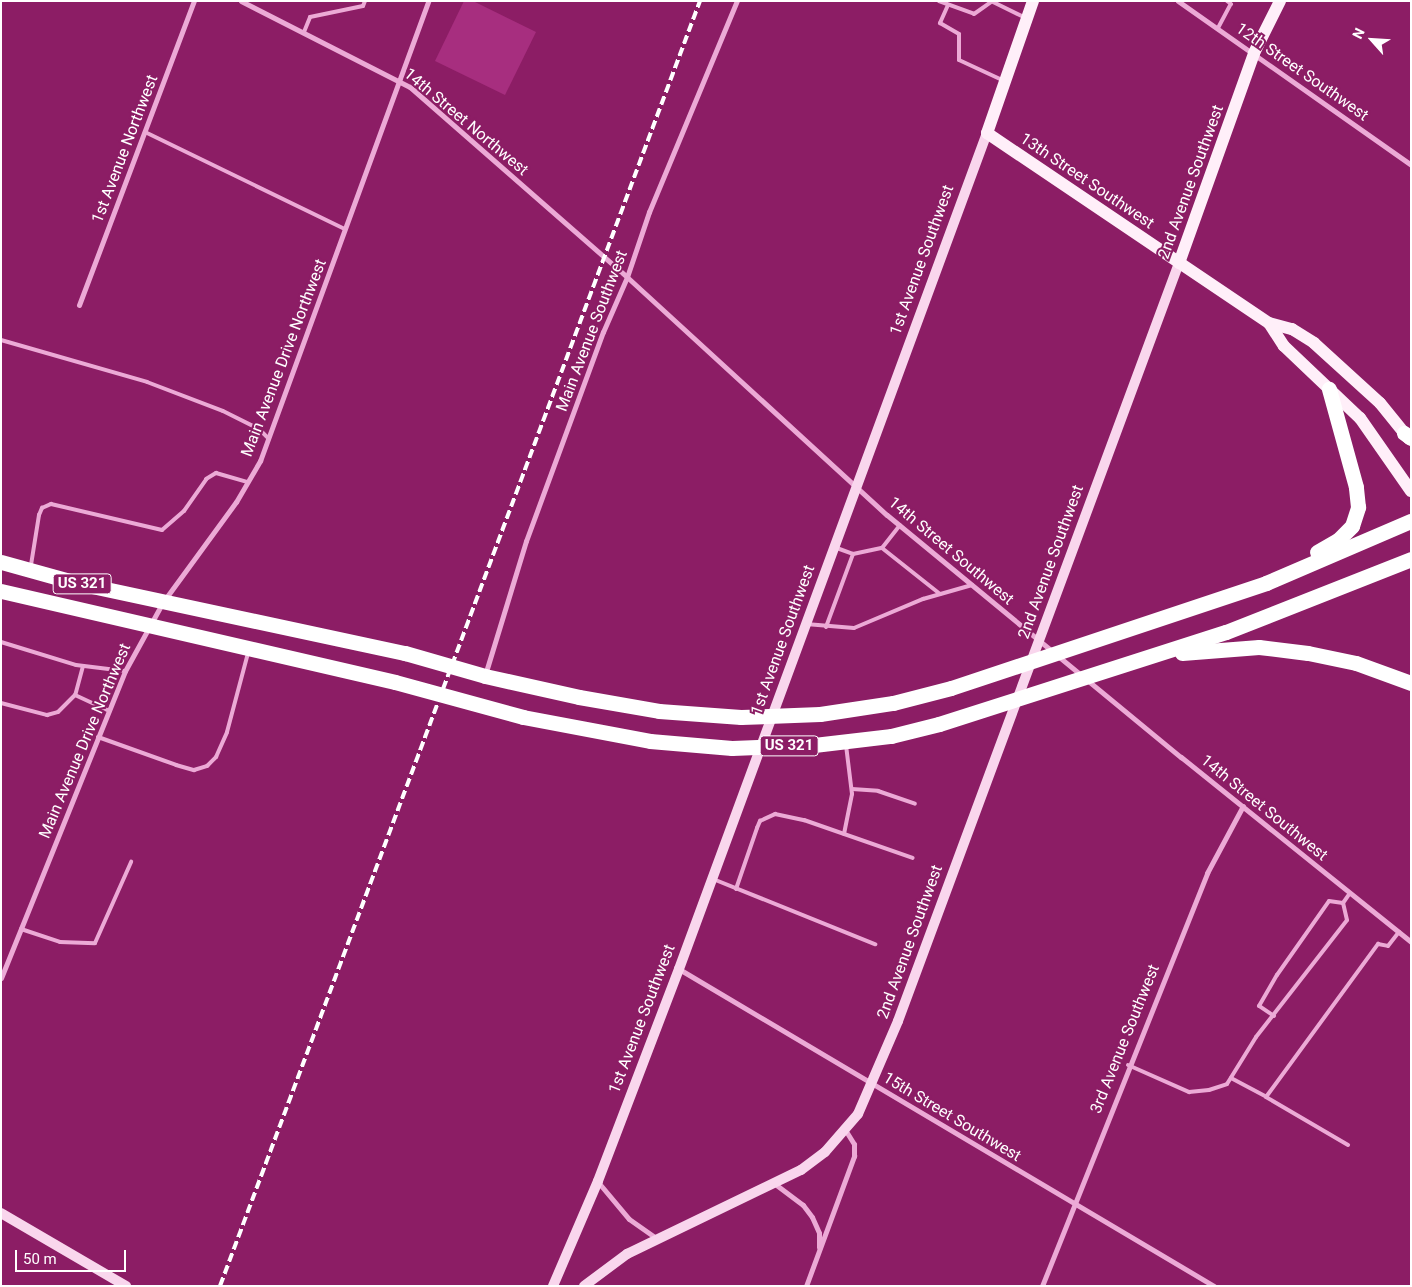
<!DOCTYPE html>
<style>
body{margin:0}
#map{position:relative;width:1412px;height:1287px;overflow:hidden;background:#8c1d65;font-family:Roboto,sans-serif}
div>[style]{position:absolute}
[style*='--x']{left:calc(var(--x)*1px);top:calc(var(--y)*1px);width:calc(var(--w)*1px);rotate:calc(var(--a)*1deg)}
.green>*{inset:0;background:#a72e7f}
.lane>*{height:4px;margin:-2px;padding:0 2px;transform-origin:2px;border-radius:2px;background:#ecaad6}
.street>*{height:5px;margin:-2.5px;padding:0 2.5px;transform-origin:2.5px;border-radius:2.5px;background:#ecaad6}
.secondary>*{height:10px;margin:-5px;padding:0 5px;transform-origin:5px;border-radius:5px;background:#f9d6ed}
.primary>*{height:12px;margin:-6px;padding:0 6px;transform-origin:6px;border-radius:6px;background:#ffeff9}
.highway>*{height:15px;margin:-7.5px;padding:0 7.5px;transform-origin:7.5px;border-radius:7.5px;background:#fff}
.rail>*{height:4px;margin-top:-2px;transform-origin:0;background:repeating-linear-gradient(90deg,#fff 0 9px,transparent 0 13px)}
span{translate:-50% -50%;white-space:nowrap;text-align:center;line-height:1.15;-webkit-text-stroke:4px #8c1d65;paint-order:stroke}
.shield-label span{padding:1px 4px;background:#8c1d65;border:1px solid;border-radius:4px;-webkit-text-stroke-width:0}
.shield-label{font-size:15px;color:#fff;font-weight:700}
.street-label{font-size:16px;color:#fff}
.frame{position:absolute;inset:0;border:2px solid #fff;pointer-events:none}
.north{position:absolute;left:1347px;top:15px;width:50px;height:50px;-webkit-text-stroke:4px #8c1d65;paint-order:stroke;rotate:296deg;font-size:14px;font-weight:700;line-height:20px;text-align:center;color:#fff}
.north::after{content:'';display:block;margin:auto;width:18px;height:22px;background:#fff;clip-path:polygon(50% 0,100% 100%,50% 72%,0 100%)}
.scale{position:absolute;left:15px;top:1250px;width:111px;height:22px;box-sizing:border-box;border:2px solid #fff;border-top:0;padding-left:6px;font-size:15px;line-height:18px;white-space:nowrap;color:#fff;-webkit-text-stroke:4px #8c1d65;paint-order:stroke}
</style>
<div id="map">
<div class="green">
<div style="clip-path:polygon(464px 1px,473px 1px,536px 32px,505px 95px,435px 61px)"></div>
</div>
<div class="lane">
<div style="--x:939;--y:1;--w:37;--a:20"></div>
<div style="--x:974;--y:14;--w:21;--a:-35"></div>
<div style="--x:991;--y:1;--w:37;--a:26"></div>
<div style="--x:948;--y:5;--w:20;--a:114"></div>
<div style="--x:940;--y:23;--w:22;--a:30"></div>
<div style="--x:959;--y:34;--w:26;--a:90"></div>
<div style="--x:959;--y:60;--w:47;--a:24.9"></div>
<div style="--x:1218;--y:28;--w:27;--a:-62"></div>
<div style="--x:1231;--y:4;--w:5;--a:-143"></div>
<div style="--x:304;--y:32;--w:16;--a:-68"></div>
<div style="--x:310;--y:17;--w:54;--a:-11.7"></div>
<div style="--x:363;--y:6;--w:5;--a:-68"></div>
<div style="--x:145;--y:132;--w:222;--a:25.9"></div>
<div style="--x:1;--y:340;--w:152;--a:16"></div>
<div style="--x:147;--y:382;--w:81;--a:20.9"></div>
<div style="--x:223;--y:411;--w:40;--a:26.6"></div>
<div style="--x:259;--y:429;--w:14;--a:45"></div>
<div style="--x:834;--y:547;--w:20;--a:20"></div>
<div style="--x:882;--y:548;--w:29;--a:-52"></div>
<div style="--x:31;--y:565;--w:51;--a:-80.9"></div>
<div style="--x:39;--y:515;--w:8;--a:-67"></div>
<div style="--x:42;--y:508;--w:10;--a:-24"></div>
<div style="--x:51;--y:504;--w:114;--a:13.2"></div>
<div style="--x:162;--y:530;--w:29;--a:-41"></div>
<div style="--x:184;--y:511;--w:39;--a:-55"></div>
<div style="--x:206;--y:479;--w:12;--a:-31"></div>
<div style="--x:216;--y:473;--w:33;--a:16"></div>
<div style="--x:806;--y:624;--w:48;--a:4.8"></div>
<div style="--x:854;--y:628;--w:75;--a:-22.8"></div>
<div style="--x:923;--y:599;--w:51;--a:-15.9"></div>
<div style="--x:826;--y:627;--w:78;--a:-69.7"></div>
<div style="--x:853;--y:554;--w:30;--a:-12"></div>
<div style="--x:882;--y:548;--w:74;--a:38.4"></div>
<div style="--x:1;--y:642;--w:78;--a:17"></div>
<div style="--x:76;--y:665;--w:49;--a:7"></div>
<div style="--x:83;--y:666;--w:30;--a:105"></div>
<div style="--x:75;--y:695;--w:38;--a:25"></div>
<div style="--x:1;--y:703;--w:48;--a:14.6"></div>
<div style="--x:47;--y:715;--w:11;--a:-15"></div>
<div style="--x:58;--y:712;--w:24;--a:-45"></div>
<div style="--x:98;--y:737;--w:83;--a:19.7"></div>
<div style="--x:176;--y:765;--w:19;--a:16"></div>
<div style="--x:194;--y:770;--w:14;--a:-17"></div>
<div style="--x:207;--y:766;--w:13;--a:-45"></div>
<div style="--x:216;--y:757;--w:27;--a:-66"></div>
<div style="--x:227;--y:732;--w:82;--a:-75.1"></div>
<div style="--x:852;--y:789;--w:26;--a:4"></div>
<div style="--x:878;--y:791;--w:39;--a:19"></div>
<div style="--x:844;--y:834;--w:41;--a:-78.7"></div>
<div style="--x:852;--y:794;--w:49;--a:-97"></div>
<div style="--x:713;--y:879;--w:175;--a:21.9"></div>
<div style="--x:736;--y:889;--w:65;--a:-71"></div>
<div style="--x:757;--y:828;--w:8;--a:-67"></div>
<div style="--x:760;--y:821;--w:17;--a:-25"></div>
<div style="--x:775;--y:814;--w:30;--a:12"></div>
<div style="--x:804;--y:820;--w:115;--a:19.2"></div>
<div style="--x:21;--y:929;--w:41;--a:18.4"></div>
<div style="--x:60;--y:942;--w:35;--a:2"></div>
<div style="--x:95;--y:943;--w:89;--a:-66"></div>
<div style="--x:1274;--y:1016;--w:18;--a:-146"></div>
<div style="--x:1259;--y:1006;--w:36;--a:-60"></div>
<div style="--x:1277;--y:975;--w:90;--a:-54.9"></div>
<div style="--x:1329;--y:901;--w:14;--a:8"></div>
<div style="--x:1128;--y:1065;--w:67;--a:23.9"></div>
<div style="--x:1189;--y:1092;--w:20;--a:-6"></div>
<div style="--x:1209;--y:1090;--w:19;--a:-18"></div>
<div style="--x:1227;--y:1084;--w:55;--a:-58.3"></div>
<div style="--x:1256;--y:1037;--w:148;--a:-52.1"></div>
<div style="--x:1347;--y:920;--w:17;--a:-103"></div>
<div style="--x:1343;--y:903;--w:12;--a:-55"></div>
<div style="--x:1231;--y:1078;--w:40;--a:28"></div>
<div style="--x:1266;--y:1097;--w:190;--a:-53.8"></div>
<div style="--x:1378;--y:944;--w:10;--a:11"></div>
<div style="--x:1388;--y:946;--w:18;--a:-52"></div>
<div style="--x:1266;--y:1097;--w:95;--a:30.3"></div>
</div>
<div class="street">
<div style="--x:241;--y:1;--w:190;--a:27"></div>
<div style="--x:410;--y:87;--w:288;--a:41.2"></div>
<div style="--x:627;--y:277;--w:352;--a:42.5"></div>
<div style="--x:887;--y:515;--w:381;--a:39.5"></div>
<div style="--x:1181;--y:757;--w:295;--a:38.8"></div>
<div style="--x:1178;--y:1;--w:285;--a:35.1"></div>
<div style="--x:79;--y:305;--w:325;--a:-69.3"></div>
<div style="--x:485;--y:675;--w:140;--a:-73"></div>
<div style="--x:526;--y:541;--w:223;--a:-69.8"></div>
<div style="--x:603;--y:332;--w:60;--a:-66.4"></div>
<div style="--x:627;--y:277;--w:69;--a:-71.3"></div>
<div style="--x:649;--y:212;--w:229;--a:-67.4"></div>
<div style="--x:679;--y:969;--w:622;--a:30.65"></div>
<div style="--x:1;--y:978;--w:331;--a:-68"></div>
<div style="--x:125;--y:671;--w:79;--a:-61.2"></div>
<div style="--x:163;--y:602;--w:124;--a:-53.9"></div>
<div style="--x:236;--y:502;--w:48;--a:-59.7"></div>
<div style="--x:260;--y:461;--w:490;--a:-69.9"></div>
<div style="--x:598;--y:1182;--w:48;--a:50"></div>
<div style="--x:629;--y:1219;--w:33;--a:35"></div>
<div style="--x:775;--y:1184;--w:35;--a:37"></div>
<div style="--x:803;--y:1205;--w:15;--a:53"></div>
<div style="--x:812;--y:1217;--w:17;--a:66"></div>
<div style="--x:819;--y:1233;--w:14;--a:90"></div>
<div style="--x:806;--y:1286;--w:139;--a:-69.7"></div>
<div style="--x:854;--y:1156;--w:12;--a:-90"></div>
<div style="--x:854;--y:1144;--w:15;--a:-122"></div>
<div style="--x:1042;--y:1286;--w:445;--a:-68.2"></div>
<div style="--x:1207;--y:873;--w:76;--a:-61.8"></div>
</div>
<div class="secondary">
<div style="--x:1;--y:1213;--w:145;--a:30.3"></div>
<div style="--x:553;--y:1286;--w:114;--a:-66.8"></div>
<div style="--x:598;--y:1181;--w:227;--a:-69.1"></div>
<div style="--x:679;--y:969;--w:891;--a:-69.78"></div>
<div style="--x:584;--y:1286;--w:54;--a:-36.7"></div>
<div style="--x:627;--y:1254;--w:193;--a:-25.8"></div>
<div style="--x:801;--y:1170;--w:30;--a:-37"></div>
<div style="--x:825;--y:1152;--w:50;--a:-49"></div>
<div style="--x:858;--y:1114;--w:101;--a:-66.7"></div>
<div style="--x:898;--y:1021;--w:808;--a:-69.66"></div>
</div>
<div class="primary">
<div style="--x:1033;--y:1;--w:140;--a:109.2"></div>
<div style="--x:987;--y:133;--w:340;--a:34"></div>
<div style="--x:1269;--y:323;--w:24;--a:15"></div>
<div style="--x:1292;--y:329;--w:26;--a:32"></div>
<div style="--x:1314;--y:343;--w:89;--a:42.3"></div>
<div style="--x:1380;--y:403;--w:46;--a:51.1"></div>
<div style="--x:1179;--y:263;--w:223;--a:-70.3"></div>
<div style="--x:1254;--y:53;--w:58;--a:-63.4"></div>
<div style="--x:1269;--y:323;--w:27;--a:57"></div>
<div style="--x:1284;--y:346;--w:105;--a:43.5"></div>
<div style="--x:1360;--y:418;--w:89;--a:55.1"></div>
</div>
<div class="highway">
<div style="--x:1404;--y:433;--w:9;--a:36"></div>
<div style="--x:1317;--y:552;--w:24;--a:-30"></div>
<div style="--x:1338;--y:540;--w:20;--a:-45"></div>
<div style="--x:1352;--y:526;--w:20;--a:-72"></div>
<div style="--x:1358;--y:507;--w:20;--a:-96"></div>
<div style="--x:1356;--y:487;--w:102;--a:-105.4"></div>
<div style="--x:1;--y:562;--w:75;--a:15.5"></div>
<div style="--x:73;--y:582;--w:340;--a:12.1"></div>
<div style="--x:405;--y:653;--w:83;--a:16"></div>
<div style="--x:485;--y:676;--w:96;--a:12.6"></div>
<div style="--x:579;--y:697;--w:81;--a:9.9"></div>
<div style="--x:659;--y:711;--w:82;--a:4.2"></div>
<div style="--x:741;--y:717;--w:79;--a:-2.2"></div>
<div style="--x:820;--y:714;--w:74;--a:-8.6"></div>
<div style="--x:893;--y:703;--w:60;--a:-14.5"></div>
<div style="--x:951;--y:688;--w:332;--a:-18.4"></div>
<div style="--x:1266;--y:583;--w:158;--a:-23.2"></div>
<div style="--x:1;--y:591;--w:404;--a:13"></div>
<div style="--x:395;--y:682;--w:133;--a:15.3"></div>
<div style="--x:523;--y:717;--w:129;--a:10.7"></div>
<div style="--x:650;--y:741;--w:82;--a:4.9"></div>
<div style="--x:732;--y:748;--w:82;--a:-2.1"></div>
<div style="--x:814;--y:745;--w:78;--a:-6.7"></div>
<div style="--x:891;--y:736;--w:49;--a:-14"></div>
<div style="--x:939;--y:724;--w:301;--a:-17.8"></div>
<div style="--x:1226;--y:632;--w:199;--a:-21.5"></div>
<div style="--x:1182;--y:653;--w:77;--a:-4.5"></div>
<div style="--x:1259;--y:647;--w:49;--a:7"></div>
<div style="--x:1308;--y:653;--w:49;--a:11.8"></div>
<div style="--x:1356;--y:663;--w:59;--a:20"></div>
</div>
<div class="rail">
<div style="--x:220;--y:1286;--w:1372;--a:-69.52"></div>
</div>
<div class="shield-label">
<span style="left:82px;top:584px">US 321</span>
<span style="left:789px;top:746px">US 321</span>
</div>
<div class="street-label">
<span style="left:1302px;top:72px;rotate:35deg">12th Street Southwest</span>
<span style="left:466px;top:122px;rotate:40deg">14th Street Northwest</span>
<span style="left:125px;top:149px;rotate:-69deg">1st Avenue Northwest</span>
<span style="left:1087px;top:181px;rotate:34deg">13th Street Southwest</span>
<span style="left:1191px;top:182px;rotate:-70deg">2nd Avenue Southwest</span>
<span style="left:922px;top:260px;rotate:-70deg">1st Avenue Southwest</span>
<span style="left:592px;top:331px;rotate:-69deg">Main Avenue Southwest</span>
<span style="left:284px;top:358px;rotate:-69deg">Main Avenue Drive Northwest</span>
<span style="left:951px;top:551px;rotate:40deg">14th Street Southwest</span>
<span style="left:1051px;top:562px;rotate:-70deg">2nd Avenue Southwest</span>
<span style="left:783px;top:640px;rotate:-70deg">1st Avenue Southwest</span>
<span style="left:85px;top:741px;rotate:-67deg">Main Avenue Drive Northwest</span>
<span style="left:1264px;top:808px;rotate:39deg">14th Street Southwest</span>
<span style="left:910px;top:942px;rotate:-70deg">2nd Avenue Southwest</span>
<span style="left:642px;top:1019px;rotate:-69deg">1st Avenue Southwest</span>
<span style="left:1125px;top:1039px;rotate:-68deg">3rd Avenue Southwest</span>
<span style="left:952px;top:1117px;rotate:31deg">15th Street Southwest</span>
</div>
<div class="frame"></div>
<div class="north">N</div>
<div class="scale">50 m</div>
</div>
